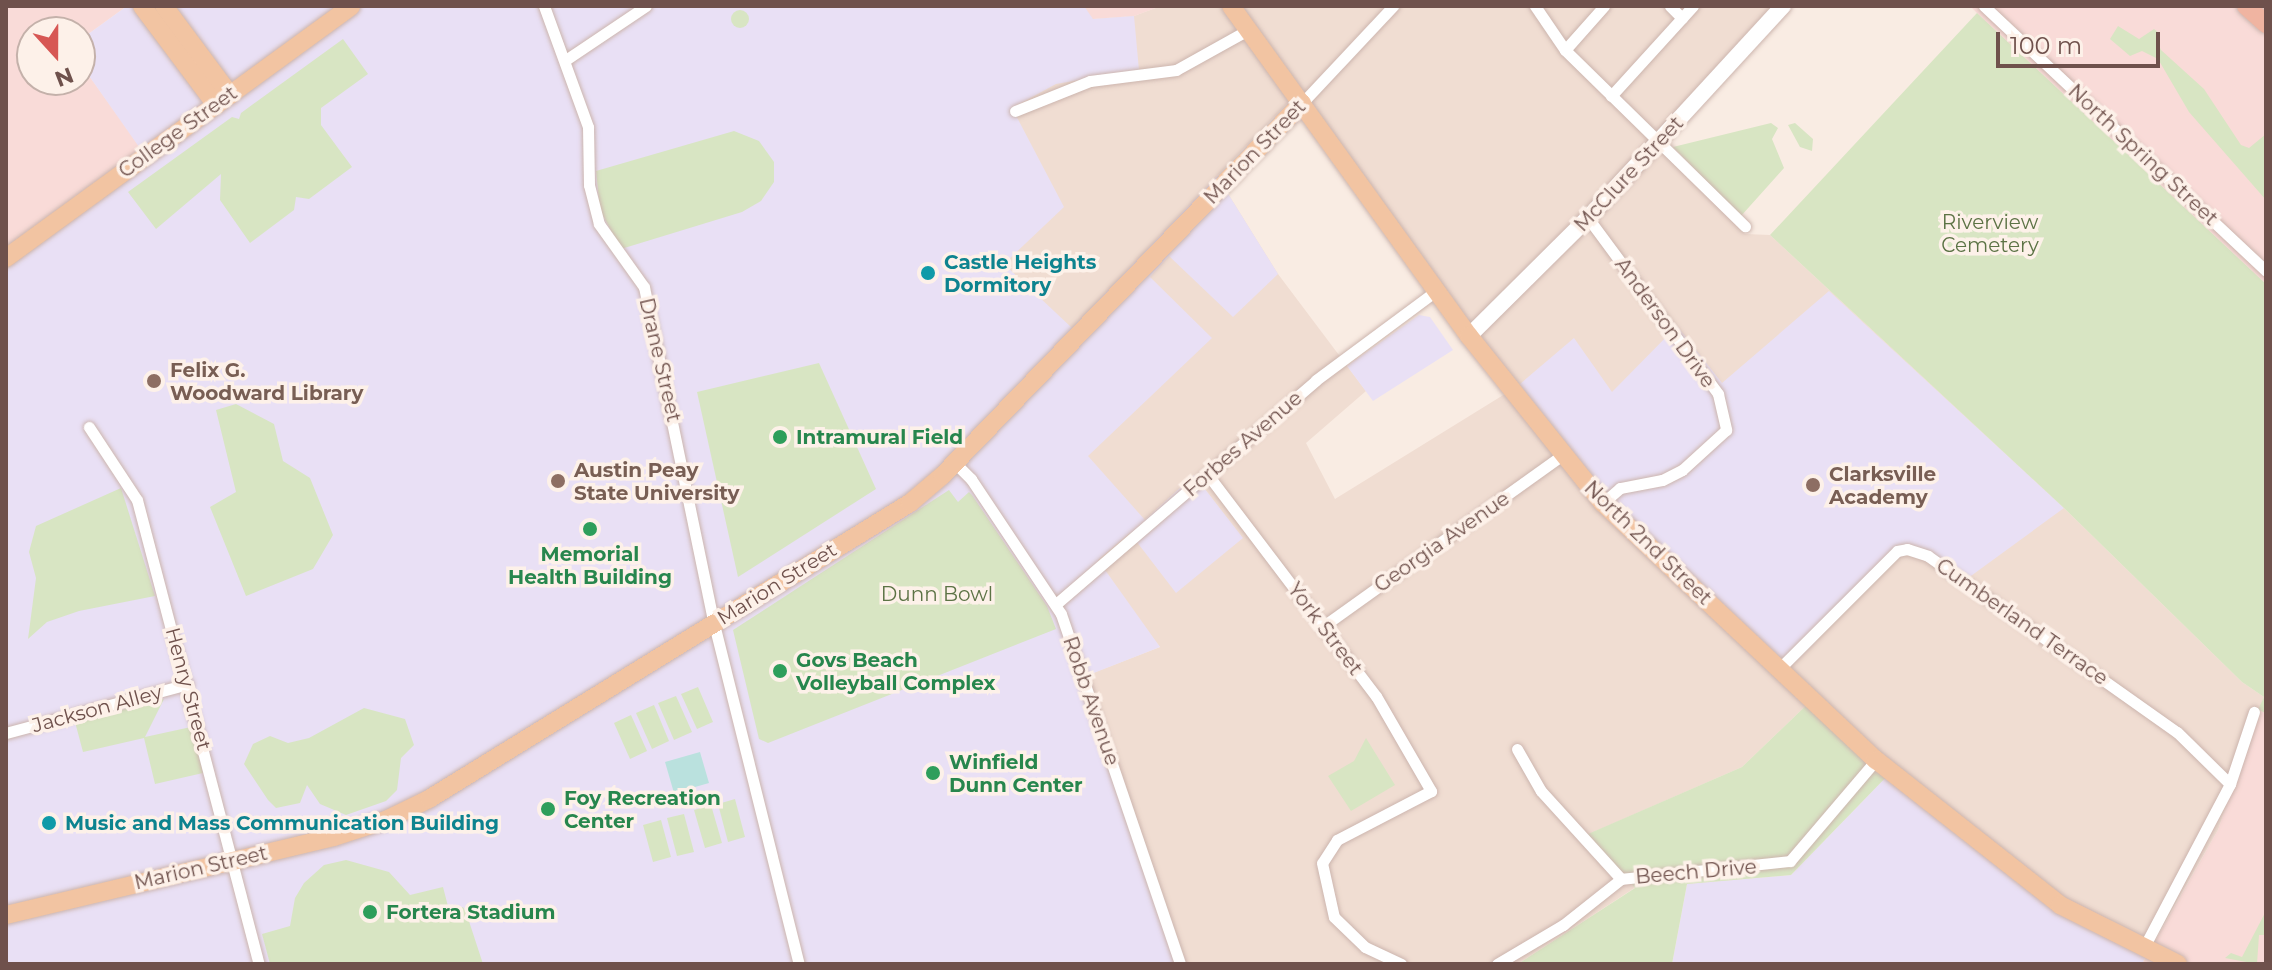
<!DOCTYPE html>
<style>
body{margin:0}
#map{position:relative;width:2272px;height:970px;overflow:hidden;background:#f9ece3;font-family:Montserrat,sans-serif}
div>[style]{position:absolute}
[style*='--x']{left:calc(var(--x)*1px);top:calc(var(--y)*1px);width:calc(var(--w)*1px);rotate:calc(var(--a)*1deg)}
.residential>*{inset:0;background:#f0ddd2}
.commercial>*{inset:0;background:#f9dbd8}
.education>*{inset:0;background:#e9e0f5}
.green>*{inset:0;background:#d8e5c3}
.round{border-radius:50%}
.water>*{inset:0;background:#bae1de}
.roads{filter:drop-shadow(0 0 2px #ccb5ae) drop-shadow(0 0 2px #ccb5ae)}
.minor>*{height:11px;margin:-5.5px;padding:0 5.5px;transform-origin:5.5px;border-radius:5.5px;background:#fff}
.secondary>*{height:16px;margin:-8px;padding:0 8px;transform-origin:8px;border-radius:8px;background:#fff}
.primary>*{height:18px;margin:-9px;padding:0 9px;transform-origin:9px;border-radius:9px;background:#f2c4a2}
.trunk>*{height:18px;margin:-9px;padding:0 9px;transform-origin:9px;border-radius:9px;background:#f0b4a1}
.dots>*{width:22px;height:22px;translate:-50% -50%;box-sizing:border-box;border:4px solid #fdf1e9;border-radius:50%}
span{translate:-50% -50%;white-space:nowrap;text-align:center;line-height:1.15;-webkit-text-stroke:7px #fdf1e9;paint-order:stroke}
.street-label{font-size:20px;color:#6f514c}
.park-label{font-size:20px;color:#5c7345}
.culture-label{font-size:20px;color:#0d838f;font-weight:700}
.left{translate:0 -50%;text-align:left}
.education-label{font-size:20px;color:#785e54;font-weight:700}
.leisure-label{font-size:20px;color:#27864d;font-weight:700}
.frame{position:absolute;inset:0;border:8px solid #6f514c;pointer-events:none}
.north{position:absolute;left:16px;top:16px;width:80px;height:80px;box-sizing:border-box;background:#fdf1e9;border:2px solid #c4b1aa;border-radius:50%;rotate:159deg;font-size:22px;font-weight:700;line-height:32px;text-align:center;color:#6f514c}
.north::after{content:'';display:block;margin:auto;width:28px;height:36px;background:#d75754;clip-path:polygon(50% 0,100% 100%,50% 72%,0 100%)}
.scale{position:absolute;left:1996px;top:32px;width:164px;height:36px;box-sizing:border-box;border:4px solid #6f514c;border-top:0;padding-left:10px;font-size:24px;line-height:28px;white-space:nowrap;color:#6f514c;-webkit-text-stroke:6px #fdf1e9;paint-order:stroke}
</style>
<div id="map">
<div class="residential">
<div style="clip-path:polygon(evenodd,643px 6px,1084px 6px,1094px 19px,1134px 16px,1161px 6px,1791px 6px,1659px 146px,1745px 234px,1770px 235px,2064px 508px,2242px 682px,2264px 697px,2218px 830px,2150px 948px,2109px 930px,1959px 828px,1817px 695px,1742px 767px,1589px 834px,1636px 887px,1518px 964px,1177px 964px,1080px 678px,1160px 647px,643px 6px,1299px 91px,1513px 389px,1335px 499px,1306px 443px,1366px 391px,1278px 274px,1217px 176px,1299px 91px,643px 6px,1194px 475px,1242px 538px,1130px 533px,1194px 475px)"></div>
</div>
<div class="commercial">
<div style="clip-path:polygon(6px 6px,127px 6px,80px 40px,80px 32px,32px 32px,32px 80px,80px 80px,80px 63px,152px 164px,6px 270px)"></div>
<div style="clip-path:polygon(1084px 6px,1161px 6px,1134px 16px,1093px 19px)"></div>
<div style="clip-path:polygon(1970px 6px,2266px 6px,2266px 284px,1977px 13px)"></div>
<div style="clip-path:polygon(2258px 710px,2266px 713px,2266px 964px,2142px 964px,2218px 830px)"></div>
</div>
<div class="education">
<div style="clip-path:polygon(127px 6px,1084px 6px,1093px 19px,1134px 16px,1139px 70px,1056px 84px,1012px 108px,1064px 207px,1004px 264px,1072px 328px,1217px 176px,1278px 274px,1233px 317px,1169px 256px,1150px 277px,1212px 338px,1088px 456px,1145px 520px,1194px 475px,1243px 538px,1176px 593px,1130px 533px,1098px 560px,1160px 647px,1081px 678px,1177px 964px,6px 964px,6px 270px,151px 164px,80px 63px,80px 40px)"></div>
<div style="clip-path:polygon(1829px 291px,2064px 508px,1964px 581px,1907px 549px,1781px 667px,1603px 503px,1513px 390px,1574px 338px,1612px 392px,1677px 326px,1722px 383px)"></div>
<div style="clip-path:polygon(1419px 315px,1430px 317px,1453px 350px,1373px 401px,1347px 366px)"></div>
<div style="clip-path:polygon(1893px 770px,2042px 891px,2150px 948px,2142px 964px,1672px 964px,1687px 884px,1791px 875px)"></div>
</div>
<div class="green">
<div class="round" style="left:731px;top:10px;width:18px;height:18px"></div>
<div style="clip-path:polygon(1977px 13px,2266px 284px,2266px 713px,2258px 710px,2264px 697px,2242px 682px,2064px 508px,1770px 235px)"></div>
<div style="clip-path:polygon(2118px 26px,2139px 39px,2154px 29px,2159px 33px,2156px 39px,2161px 50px,2204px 89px,2241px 145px,2249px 148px,2266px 134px,2266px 200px,2189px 112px,2158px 59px,2142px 51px,2130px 56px,2110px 39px)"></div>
<div style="clip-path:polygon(343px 39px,368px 74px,321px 108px,321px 125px,352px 167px,309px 199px,296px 197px,294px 210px,250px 243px,220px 200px,221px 174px,156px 229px,128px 192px,232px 117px,239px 119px,241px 113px)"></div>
<div style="clip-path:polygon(1771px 123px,1778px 128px,1772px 139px,1784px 168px,1741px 216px,1673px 147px)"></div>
<div style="clip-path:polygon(1795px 123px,1813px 139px,1812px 151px,1800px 147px,1788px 125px)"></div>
<div style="clip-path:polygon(734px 131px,759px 141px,774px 162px,774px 182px,761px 201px,742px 212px,621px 249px,600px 210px,596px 171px)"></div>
<div style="clip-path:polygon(819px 363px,876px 489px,738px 577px,697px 392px)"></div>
<div style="clip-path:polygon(236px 404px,274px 424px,283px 461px,310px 478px,333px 535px,313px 569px,246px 596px,210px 507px,236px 492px,216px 410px)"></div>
<div style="clip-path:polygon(121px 488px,155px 596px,79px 611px,47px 622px,28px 639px,36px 578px,29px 552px,36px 526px)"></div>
<div style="clip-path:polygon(949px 490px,958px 502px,969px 492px,972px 495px,1047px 606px,1056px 629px,768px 743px,759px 739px,733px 630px)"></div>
<div style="clip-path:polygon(698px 687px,713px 722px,697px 729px,681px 694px)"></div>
<div style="clip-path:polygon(1817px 695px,1893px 770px,1791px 875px,1687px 884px,1672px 964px,1518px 964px,1635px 888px,1588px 834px,1742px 767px)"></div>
<div style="clip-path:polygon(676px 696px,692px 732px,674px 740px,658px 703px)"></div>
<div style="clip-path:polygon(164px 699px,145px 737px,191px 727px,203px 773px,155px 784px,144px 738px,83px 752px,75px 722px)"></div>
<div style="clip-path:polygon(654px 705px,669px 741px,652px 749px,636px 713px)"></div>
<div style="clip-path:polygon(364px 708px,405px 719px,414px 745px,401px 758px,397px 790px,386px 801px,346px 815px,320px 804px,307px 785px,300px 803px,276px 808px,268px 800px,244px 764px,253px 744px,270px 736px,288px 743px,309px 738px)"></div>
<div style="clip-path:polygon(631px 715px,647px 751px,630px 759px,614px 723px)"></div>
<div style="clip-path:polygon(1366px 738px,1395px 785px,1351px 811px,1328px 776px,1354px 761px)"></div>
<div style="clip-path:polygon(735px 799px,745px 837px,728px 842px,718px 804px)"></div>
<div style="clip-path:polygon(711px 805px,722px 843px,705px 848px,694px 810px)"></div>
<div style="clip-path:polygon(684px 814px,694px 852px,677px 856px,667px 818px)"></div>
<div style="clip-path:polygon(661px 820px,671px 857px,653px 862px,643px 825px)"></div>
<div style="clip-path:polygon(346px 860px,389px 872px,410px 895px,443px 887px,450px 914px,463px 907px,466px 912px,483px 964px,270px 964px,262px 934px,290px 926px,295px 898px,304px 883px,324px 865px)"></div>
<div style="clip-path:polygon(2266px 911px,2266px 935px,2259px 935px,2257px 964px,2225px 958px,2231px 953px,2242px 957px)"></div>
</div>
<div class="water">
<div style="clip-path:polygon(700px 752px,709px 783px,674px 793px,665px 762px)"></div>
</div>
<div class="roads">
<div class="minor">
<div style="--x:544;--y:6;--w:129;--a:70"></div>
<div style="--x:588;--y:127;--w:58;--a:89"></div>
<div style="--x:589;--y:185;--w:40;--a:75.6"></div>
<div style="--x:599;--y:224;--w:77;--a:54.5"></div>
<div style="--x:644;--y:287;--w:344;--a:78.3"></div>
<div style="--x:714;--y:624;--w:350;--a:76"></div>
<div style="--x:1535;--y:6;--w:53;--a:55.7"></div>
<div style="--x:1565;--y:50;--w:252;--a:44.4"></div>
<div style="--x:1670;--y:6;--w:17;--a:45"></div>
<div style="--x:1984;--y:6;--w:387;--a:43.2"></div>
<div style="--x:1565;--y:50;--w:59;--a:-48.4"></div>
<div style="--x:567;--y:59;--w:95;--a:-33.9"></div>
<div style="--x:1611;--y:96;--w:122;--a:-47.7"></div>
<div style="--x:1302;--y:103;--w:133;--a:-46.8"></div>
<div style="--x:1015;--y:111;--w:81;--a:-21.8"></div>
<div style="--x:1090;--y:81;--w:87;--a:-7.3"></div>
<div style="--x:1176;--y:70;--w:82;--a:-29.1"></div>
<div style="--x:1588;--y:218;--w:219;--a:53.5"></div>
<div style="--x:1718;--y:394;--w:37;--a:77"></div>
<div style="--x:1726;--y:430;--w:59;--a:137.7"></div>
<div style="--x:1682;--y:470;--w:22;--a:153"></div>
<div style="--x:1662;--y:480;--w:43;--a:169.2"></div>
<div style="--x:1620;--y:488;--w:23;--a:139"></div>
<div style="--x:89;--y:427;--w:87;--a:56.7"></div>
<div style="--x:137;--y:500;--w:480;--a:75.3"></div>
<div style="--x:955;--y:463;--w:23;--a:45"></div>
<div style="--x:971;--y:479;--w:162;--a:56.3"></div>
<div style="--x:1061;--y:614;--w:370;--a:71.2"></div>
<div style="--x:1208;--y:475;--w:278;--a:52.8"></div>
<div style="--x:1376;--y:696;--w:110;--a:59.9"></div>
<div style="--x:1431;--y:791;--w:106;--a:152.5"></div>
<div style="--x:1337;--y:840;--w:27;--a:123"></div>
<div style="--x:1322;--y:863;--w:55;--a:77.5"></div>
<div style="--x:1334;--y:917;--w:43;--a:44.1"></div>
<div style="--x:1365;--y:947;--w:40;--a:25"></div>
<div style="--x:1056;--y:604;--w:343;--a:-40.7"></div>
<div style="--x:1316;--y:380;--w:149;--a:-36.6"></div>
<div style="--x:1322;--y:627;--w:294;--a:-35.6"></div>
<div style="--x:1781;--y:667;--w:164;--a:-45"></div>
<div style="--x:1897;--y:551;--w:10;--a:-11"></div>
<div style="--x:1907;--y:549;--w:22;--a:18"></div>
<div style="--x:1928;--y:556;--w:305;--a:35.3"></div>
<div style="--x:2177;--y:732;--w:74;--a:44.5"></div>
<div style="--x:6;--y:733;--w:188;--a:-15.1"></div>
<div style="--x:1517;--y:749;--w:48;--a:60.3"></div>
<div style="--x:1541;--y:791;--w:119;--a:47.7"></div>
<div style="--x:2143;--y:949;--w:187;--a:-62.2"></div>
<div style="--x:2230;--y:784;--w:76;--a:-71.6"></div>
<div style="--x:1497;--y:964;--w:77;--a:-30.6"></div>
<div style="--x:1563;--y:925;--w:74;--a:-38.4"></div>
<div style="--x:1621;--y:879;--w:170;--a:-6.1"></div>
<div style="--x:1790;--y:861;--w:133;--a:-49.6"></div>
</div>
<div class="secondary">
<div style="--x:1469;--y:336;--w:168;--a:-44.8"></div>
<div style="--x:1588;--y:218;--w:288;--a:-47.4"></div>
</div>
<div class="primary">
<div style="--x:142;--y:6;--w:124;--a:53.2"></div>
<div style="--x:164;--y:6;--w:111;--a:53.4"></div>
<div style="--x:1231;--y:6;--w:407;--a:54.2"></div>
<div style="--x:1469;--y:336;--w:214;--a:51.3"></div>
<div style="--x:1603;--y:503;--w:375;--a:43.3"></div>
<div style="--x:1876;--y:760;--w:234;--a:38.2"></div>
<div style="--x:2060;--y:905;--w:132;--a:26.6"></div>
<div style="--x:6;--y:258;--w:427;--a:-36.1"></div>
<div style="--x:6;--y:915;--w:337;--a:-13.4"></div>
<div style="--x:334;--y:837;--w:55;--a:-18.1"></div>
<div style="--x:386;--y:820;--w:48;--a:-26"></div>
<div style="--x:429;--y:799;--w:565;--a:-31.61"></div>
<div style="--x:910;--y:503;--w:43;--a:-40.3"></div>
<div style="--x:943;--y:475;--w:517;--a:-46.02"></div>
</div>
<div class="trunk">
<div style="--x:2246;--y:6;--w:27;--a:42"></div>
</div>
</div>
<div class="dots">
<div style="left:928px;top:273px;background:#0f9aa8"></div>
<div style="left:154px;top:381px;background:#8d6e63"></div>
<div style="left:780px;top:437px;background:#2e9e5b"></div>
<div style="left:558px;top:481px;background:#8d6e63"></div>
<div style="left:1813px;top:485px;background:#8d6e63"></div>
<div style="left:590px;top:529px;background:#2e9e5b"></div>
<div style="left:780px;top:671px;background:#2e9e5b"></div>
<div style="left:933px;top:773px;background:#2e9e5b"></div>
<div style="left:548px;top:809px;background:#2e9e5b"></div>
<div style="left:49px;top:823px;background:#0f9aa8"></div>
<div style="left:370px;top:912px;background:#2e9e5b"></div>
</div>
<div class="street-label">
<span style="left:178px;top:132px;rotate:-36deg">College Street</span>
<span style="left:1255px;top:152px;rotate:-46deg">Marion Street</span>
<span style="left:2143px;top:155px;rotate:43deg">North Spring Street</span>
<span style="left:1629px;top:174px;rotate:-47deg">McClure Street</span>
<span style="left:1665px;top:323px;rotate:54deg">Anderson Drive</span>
<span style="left:660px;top:360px;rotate:77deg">Drane Street</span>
<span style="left:1243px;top:444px;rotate:-41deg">Forbes Avenue</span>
<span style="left:1442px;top:542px;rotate:-35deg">Georgia Avenue</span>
<span style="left:1648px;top:543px;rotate:44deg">North 2nd Street</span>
<span style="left:777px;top:584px;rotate:-32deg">Marion Street</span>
<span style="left:2022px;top:622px;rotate:35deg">Cumberland Terrace</span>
<span style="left:1325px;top:629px;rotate:53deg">York Street</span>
<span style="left:188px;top:689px;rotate:75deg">Henry Street</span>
<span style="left:1091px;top:701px;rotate:71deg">Robb Avenue</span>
<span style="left:97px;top:709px;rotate:-15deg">Jackson Alley</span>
<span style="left:201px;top:868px;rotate:-13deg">Marion Street</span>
<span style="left:1696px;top:872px;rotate:-5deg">Beech Drive</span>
</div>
<div class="park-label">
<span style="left:1990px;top:234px">Riverview<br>Cemetery</span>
<span style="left:937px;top:594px">Dunn Bowl</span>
</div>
<div class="culture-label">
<span class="left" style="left:944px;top:274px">Castle Heights<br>Dormitory</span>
<span class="left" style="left:65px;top:823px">Music and Mass Communication Building</span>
</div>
<div class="education-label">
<span class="left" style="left:170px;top:382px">Felix G.<br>Woodward Library</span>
<span class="left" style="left:574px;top:482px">Austin Peay<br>State University</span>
<span class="left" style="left:1829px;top:486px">Clarksville<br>Academy</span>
</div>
<div class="leisure-label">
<span class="left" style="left:796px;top:437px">Intramural Field</span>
<span style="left:590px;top:566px">Memorial<br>Health Building</span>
<span class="left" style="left:796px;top:672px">Govs Beach<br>Volleyball Complex</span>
<span class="left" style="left:949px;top:774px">Winfield<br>Dunn Center</span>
<span class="left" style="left:564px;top:810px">Foy Recreation<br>Center</span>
<span class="left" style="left:386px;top:912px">Fortera Stadium</span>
</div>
<div class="frame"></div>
<div class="north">N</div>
<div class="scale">100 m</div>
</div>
